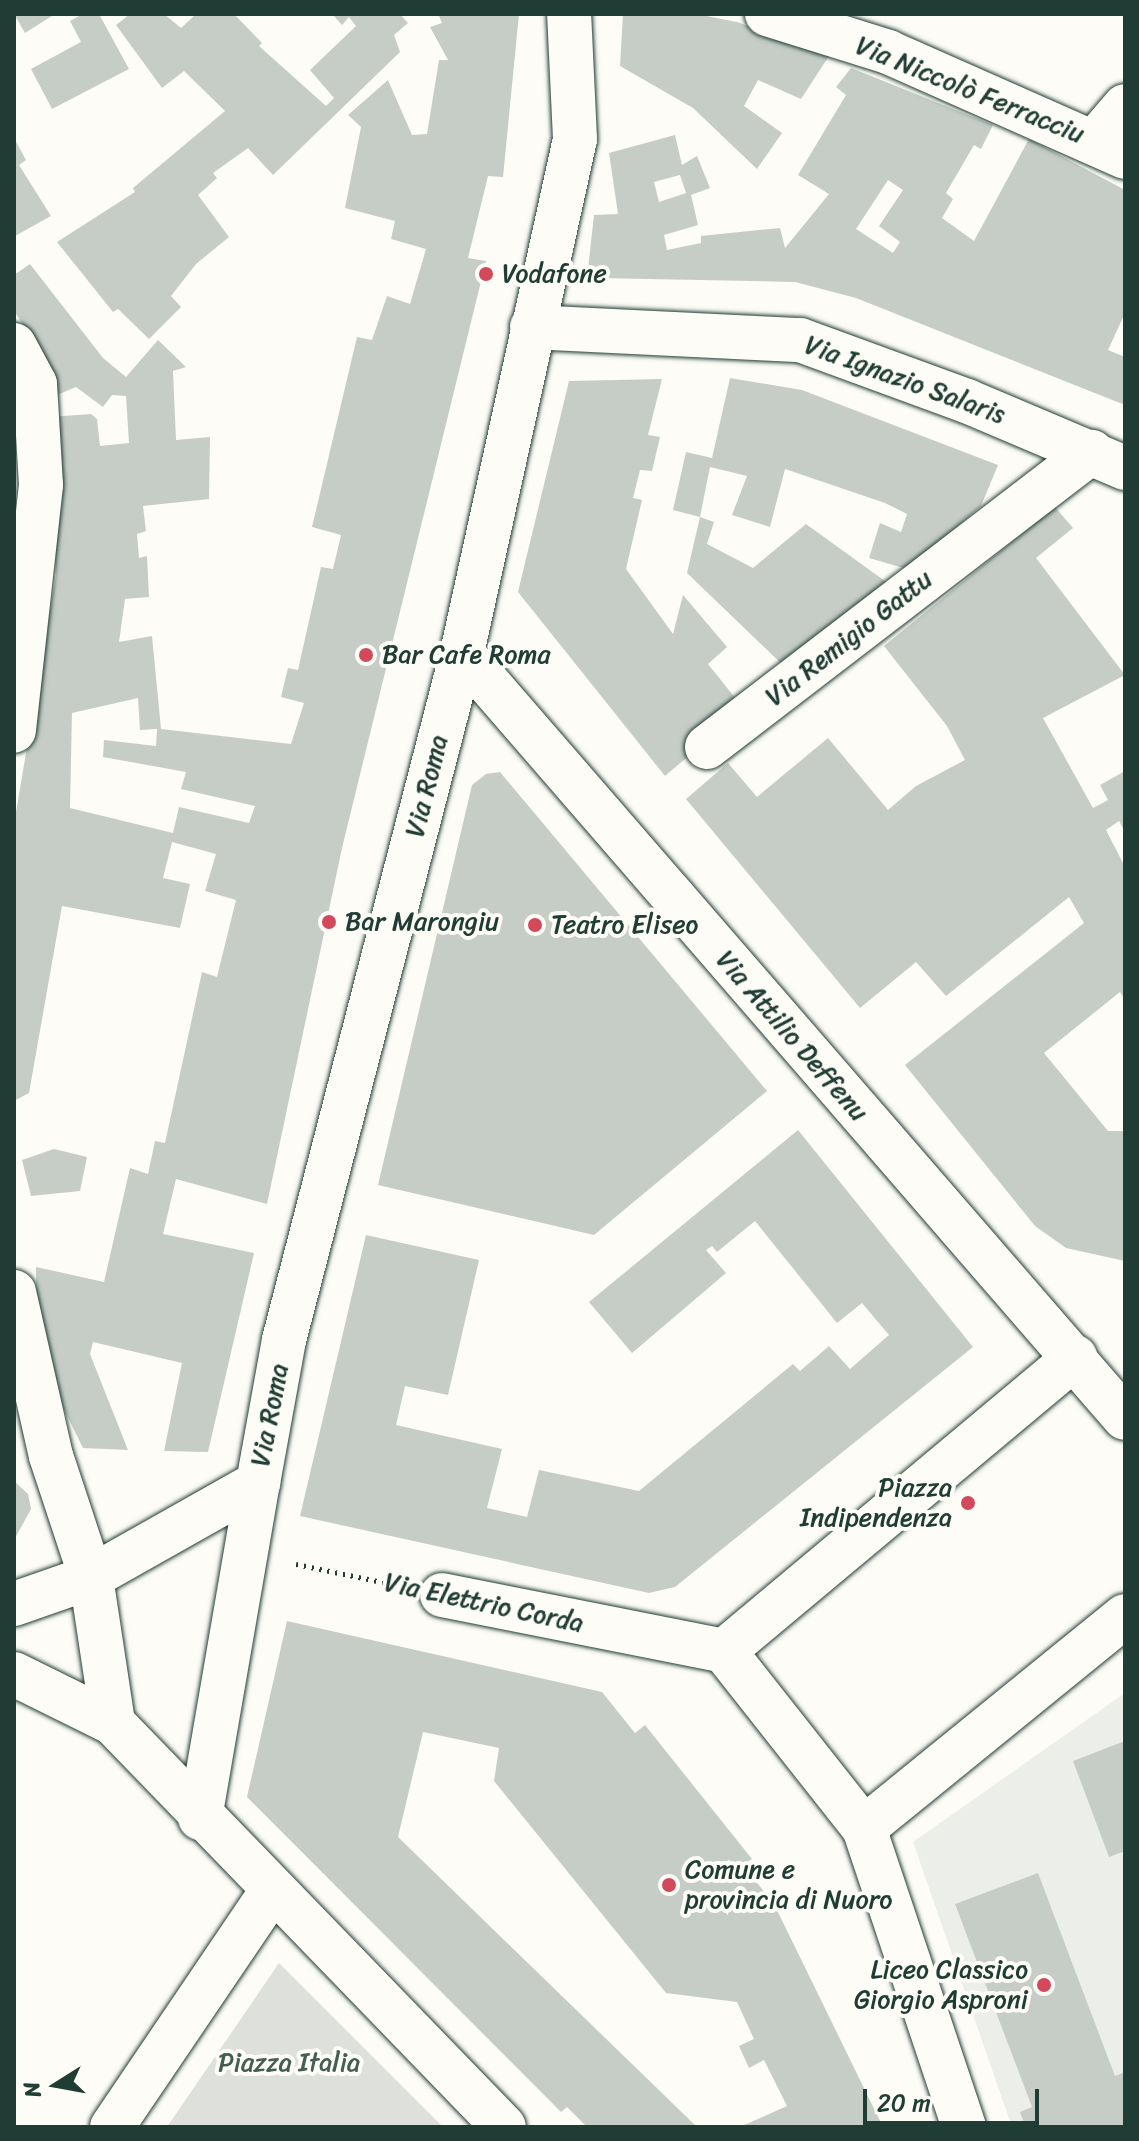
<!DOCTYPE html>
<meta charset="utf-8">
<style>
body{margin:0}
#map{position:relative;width:1139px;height:2141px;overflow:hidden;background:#fdfcf7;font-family:Sriracha,sans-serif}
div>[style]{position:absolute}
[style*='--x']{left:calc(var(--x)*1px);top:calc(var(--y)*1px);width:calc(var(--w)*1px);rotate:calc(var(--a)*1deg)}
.built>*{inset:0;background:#eceee9}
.green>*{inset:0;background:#dde0db}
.building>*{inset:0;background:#c6cdc7}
.path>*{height:5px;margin-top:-2.5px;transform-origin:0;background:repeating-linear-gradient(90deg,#1f3d34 0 2px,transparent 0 8px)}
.roads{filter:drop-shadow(0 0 2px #1f3d34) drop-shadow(0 0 2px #1f3d34)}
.street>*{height:44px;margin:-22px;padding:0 22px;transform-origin:22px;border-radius:22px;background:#fdfcf7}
.secondary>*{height:44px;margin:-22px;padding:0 22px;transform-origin:22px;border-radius:22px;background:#fdfcf7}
.dots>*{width:22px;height:22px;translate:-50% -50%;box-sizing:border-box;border:4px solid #fdfcf7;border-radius:50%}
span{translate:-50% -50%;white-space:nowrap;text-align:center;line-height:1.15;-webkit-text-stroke:8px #fdfcf7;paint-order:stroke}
.street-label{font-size:26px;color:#1f3d34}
.poi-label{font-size:26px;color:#1f3d34}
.left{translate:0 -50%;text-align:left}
.right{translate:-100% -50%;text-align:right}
.park-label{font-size:26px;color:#455e55}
.frame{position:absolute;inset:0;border:16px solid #1f3d34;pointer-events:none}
.north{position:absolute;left:16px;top:2045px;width:80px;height:80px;-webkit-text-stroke:6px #fdfcf7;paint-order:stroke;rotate:259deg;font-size:22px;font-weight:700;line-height:32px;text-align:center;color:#1f3d34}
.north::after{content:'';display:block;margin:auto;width:28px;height:36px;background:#1f3d34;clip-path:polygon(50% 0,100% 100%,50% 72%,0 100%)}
.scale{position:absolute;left:863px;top:2089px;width:176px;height:36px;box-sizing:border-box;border:4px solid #1f3d34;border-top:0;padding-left:10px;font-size:24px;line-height:28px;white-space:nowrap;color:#1f3d34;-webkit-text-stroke:6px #fdfcf7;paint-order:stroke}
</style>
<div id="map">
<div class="built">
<div style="clip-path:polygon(1125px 1693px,1125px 2127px,1012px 2127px,913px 1842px)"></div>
</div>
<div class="green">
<div style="clip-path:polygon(279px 1963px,443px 2127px,167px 2127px)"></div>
</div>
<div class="building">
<div style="clip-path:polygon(14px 14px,55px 14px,25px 33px)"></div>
<div style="clip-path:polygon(83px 14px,99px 14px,129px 69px,52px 109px,31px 69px,81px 42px,70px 21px)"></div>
<div style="clip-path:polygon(130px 14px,164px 14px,181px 28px,196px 14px,234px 14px,262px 43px,259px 46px,326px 106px,334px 98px,310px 70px,356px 26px,349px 17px,342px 25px,332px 14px,400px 14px,408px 23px,394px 35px,400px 52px,273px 175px,248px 148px,213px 173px,217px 178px,198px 195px,229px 237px,196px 264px,171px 296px,181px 307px,149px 339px,118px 309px,113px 312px,57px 242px,135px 192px,133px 188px,225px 111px,184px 71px,162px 88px,116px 25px)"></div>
<div style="clip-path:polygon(evenodd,438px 14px,519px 14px,503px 177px,488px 176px,468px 258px,486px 261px,342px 848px,267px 1204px,176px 1179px,163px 1234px,254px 1253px,208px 1452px,164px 1451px,182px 1363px,93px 1342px,90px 1354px,128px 1450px,83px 1448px,37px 1355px,36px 1267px,104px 1282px,130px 1168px,148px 1174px,155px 1141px,165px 1143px,202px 972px,217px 977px,236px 900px,205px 891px,216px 854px,172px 842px,163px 878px,190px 884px,180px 928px,62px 906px,29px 1093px,14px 1101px,14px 824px,56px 576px,50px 417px,91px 414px,97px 419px,100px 446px,129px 443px,126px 396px,112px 395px,103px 407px,76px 387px,50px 398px,47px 360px,14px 311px,14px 275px,30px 264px,103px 358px,126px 377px,158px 340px,186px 367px,173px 371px,176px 440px,210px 437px,209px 499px,143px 506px,146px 531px,137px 534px,139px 558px,147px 556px,149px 597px,125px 599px,119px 642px,152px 636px,161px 729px,291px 744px,304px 703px,281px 697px,288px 668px,298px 670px,321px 567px,333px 569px,341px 535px,312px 527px,357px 337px,372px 340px,387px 296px,410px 304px,426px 249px,391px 239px,395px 221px,345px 208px,361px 127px,348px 115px,388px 80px,412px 135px,427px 134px,439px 60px,448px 60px,430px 27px,442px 23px,438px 14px,138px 698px,140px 730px,157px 729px,156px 746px,104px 740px,103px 757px,186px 772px,181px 789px,255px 806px,249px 823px,179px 807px,173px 833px,70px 808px,72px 713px,138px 698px)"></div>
<div style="clip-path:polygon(623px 14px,696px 14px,737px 22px,829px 56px,801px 99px,758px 80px,744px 106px,782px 133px,757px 169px,693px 108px,620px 66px)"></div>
<div style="clip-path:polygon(evenodd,851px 68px,993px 125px,981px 149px,974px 145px,946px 193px,953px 199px,942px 218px,974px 241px,1029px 139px,1125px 190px,1125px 313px,1108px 350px,1125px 357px,1125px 405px,856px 298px,795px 282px,597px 278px,588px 269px,594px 215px,618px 214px,609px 153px,675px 135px,682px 165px,697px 156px,710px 188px,691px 195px,698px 225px,664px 235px,667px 250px,701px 243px,701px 236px,780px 228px,785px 248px,829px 194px,798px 175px,846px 95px,836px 87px,851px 68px,680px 175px,686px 193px,659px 202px,654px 182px,680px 175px,851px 68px,888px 180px,903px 190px,879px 226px,900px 242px,893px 253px,856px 229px,888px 180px)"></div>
<div style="clip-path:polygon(14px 138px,26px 160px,19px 165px,51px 216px,15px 236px)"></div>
<div style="clip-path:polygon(730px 378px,802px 390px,998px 465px,981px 506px,907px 569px,869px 558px,880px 523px,901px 532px,907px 514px,885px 503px,785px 469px,770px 527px,732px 515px,747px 476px,710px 467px,700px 517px,714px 522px,707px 544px,753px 568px,806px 524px,889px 584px,789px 671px,687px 573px,700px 517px,673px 510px,686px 452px,712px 458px)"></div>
<div style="clip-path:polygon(662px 379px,648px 435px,660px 437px,652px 471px,640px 470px,633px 498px,642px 500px,626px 569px,673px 634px,683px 595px,727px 647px,708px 664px,744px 709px,665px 776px,518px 592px,569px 381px)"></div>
<div style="clip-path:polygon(1055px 507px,1073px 528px,1036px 558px,1125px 675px,1043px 718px,1093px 808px,1108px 800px,1100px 785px,1125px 771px,1125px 832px,1119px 821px,1106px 830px,1125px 867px,1125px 1000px,1120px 992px,1044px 1053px,1108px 1131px,1125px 1131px,1125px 1261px,1066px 1248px,1035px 1226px,905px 1065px,1084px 923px,1069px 897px,946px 996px,916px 962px,860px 1008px,686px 799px,728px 763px,757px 797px,828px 738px,888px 810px,916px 786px,965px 760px,947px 726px,884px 646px)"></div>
<div style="clip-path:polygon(500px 772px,767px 1091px,594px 1235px,378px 1185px,472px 785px,486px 774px)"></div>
<div style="clip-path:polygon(798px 1130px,973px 1347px,675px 1587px,649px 1593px,300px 1516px,366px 1235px,479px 1260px,448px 1395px,405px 1386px,396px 1425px,502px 1449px,487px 1508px,527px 1517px,539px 1470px,639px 1491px,793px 1364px,800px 1371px,829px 1346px,850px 1369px,889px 1335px,862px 1303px,837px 1323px,755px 1221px,717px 1252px,712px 1246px,706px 1250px,726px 1273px,632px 1353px,589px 1302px)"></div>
<div style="clip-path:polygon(54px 1149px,87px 1157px,80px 1191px,31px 1196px,22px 1160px)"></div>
<div style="clip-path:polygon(14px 1481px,28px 1494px,31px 1509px,14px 1540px)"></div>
<div style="clip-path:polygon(287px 1621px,602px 1692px,635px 1733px,645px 1725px,752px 1859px,743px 1865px,774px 1904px,883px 2127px,740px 2127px,787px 2106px,764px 2060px,749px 2068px,739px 2046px,754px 2039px,737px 2002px,666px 1993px,494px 1781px,499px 1748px,423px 1732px,398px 1837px,697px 2127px,587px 2127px,567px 2107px,561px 2112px,247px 1797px)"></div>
<div style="clip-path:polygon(1125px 1741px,1125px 1851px,1109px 1857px,1073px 1761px)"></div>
<div style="clip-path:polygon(1038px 1873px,1115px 2076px,1125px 2072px,1125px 2127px,1030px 2127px,1023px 2120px,1020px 2112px,1032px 2107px,955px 1904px)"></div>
</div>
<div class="path">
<div style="--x:296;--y:1564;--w:98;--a:11.8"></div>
</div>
<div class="roads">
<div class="street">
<div style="--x:767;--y:14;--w:127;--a:17.4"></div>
<div style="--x:888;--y:52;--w:259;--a:23.9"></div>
<div style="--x:1095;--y:141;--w:46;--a:-49.4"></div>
<div style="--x:532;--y:327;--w:268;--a:2.8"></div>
<div style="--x:800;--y:340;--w:178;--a:20.1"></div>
<div style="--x:967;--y:401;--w:172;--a:23"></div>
<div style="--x:14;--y:345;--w:44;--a:61.7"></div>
<div style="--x:35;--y:384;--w:101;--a:86.6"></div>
<div style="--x:41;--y:485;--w:247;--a:96.3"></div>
<div style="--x:462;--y:653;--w:1012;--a:49.09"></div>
<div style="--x:707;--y:747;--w:485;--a:-37.5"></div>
<div style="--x:14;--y:1292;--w:168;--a:77.3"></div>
<div style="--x:51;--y:1456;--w:127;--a:71.7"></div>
<div style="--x:91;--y:1577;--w:148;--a:81.4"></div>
<div style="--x:442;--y:1595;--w:288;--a:11.2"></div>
<div style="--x:724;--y:1651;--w:226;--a:51.7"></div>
<div style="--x:864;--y:1828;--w:315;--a:71.5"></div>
<div style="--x:724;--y:1651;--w:458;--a:-39.9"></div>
<div style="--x:14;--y:1674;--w:110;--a:26.3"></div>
<div style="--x:113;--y:1723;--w:562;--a:45.94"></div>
<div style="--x:200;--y:1818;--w:340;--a:-80.2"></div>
<div style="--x:864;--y:1828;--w:336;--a:-39.1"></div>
<div style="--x:112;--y:2127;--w:287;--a:-55.9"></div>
</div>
<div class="secondary">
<div style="--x:14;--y:1604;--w:82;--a:-19.3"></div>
<div style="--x:91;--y:1577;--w:192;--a:-29.4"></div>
<div style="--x:258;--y:1483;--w:145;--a:-79.7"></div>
<div style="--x:284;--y:1340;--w:710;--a:-75.47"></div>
<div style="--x:462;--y:653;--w:526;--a:-77.6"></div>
<div style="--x:575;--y:139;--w:125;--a:-92.7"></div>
</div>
</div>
<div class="dots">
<div style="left:486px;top:274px;background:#d1495b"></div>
<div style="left:366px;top:655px;background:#d1495b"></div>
<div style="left:329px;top:922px;background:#d1495b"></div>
<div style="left:535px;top:925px;background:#d1495b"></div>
<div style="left:968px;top:1503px;background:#d1495b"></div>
<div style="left:669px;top:1885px;background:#d1495b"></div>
<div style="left:1044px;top:1985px;background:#d1495b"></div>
</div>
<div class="street-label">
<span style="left:970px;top:90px;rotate:22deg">Via Niccolò Ferracciu</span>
<span style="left:905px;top:380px;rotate:20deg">Via Ignazio Salaris</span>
<span style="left:849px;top:638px;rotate:-38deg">Via Remigio Gattu</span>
<span style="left:427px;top:786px;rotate:-76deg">Via Roma</span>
<span style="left:792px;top:1036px;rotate:49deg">Via Attilio Deffenu</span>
<span style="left:270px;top:1415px;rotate:-79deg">Via Roma</span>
<span style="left:484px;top:1603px;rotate:12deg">Via Elettrio Corda</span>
</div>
<div class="poi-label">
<span class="left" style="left:502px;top:274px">Vodafone</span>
<span class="left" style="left:382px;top:655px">Bar Cafe Roma</span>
<span class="left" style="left:345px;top:922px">Bar Marongiu</span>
<span class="left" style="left:551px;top:925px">Teatro Eliseo</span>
<span class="right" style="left:952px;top:1503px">Piazza<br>Indipendenza</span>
<span class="left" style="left:685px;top:1885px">Comune e<br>provincia di Nuoro</span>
<span class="right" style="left:1028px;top:1985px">Liceo Classico<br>Giorgio Asproni</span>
</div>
<div class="park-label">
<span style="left:289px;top:2063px">Piazza Italia</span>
</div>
<div class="frame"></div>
<div class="north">N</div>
<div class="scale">20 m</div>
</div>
